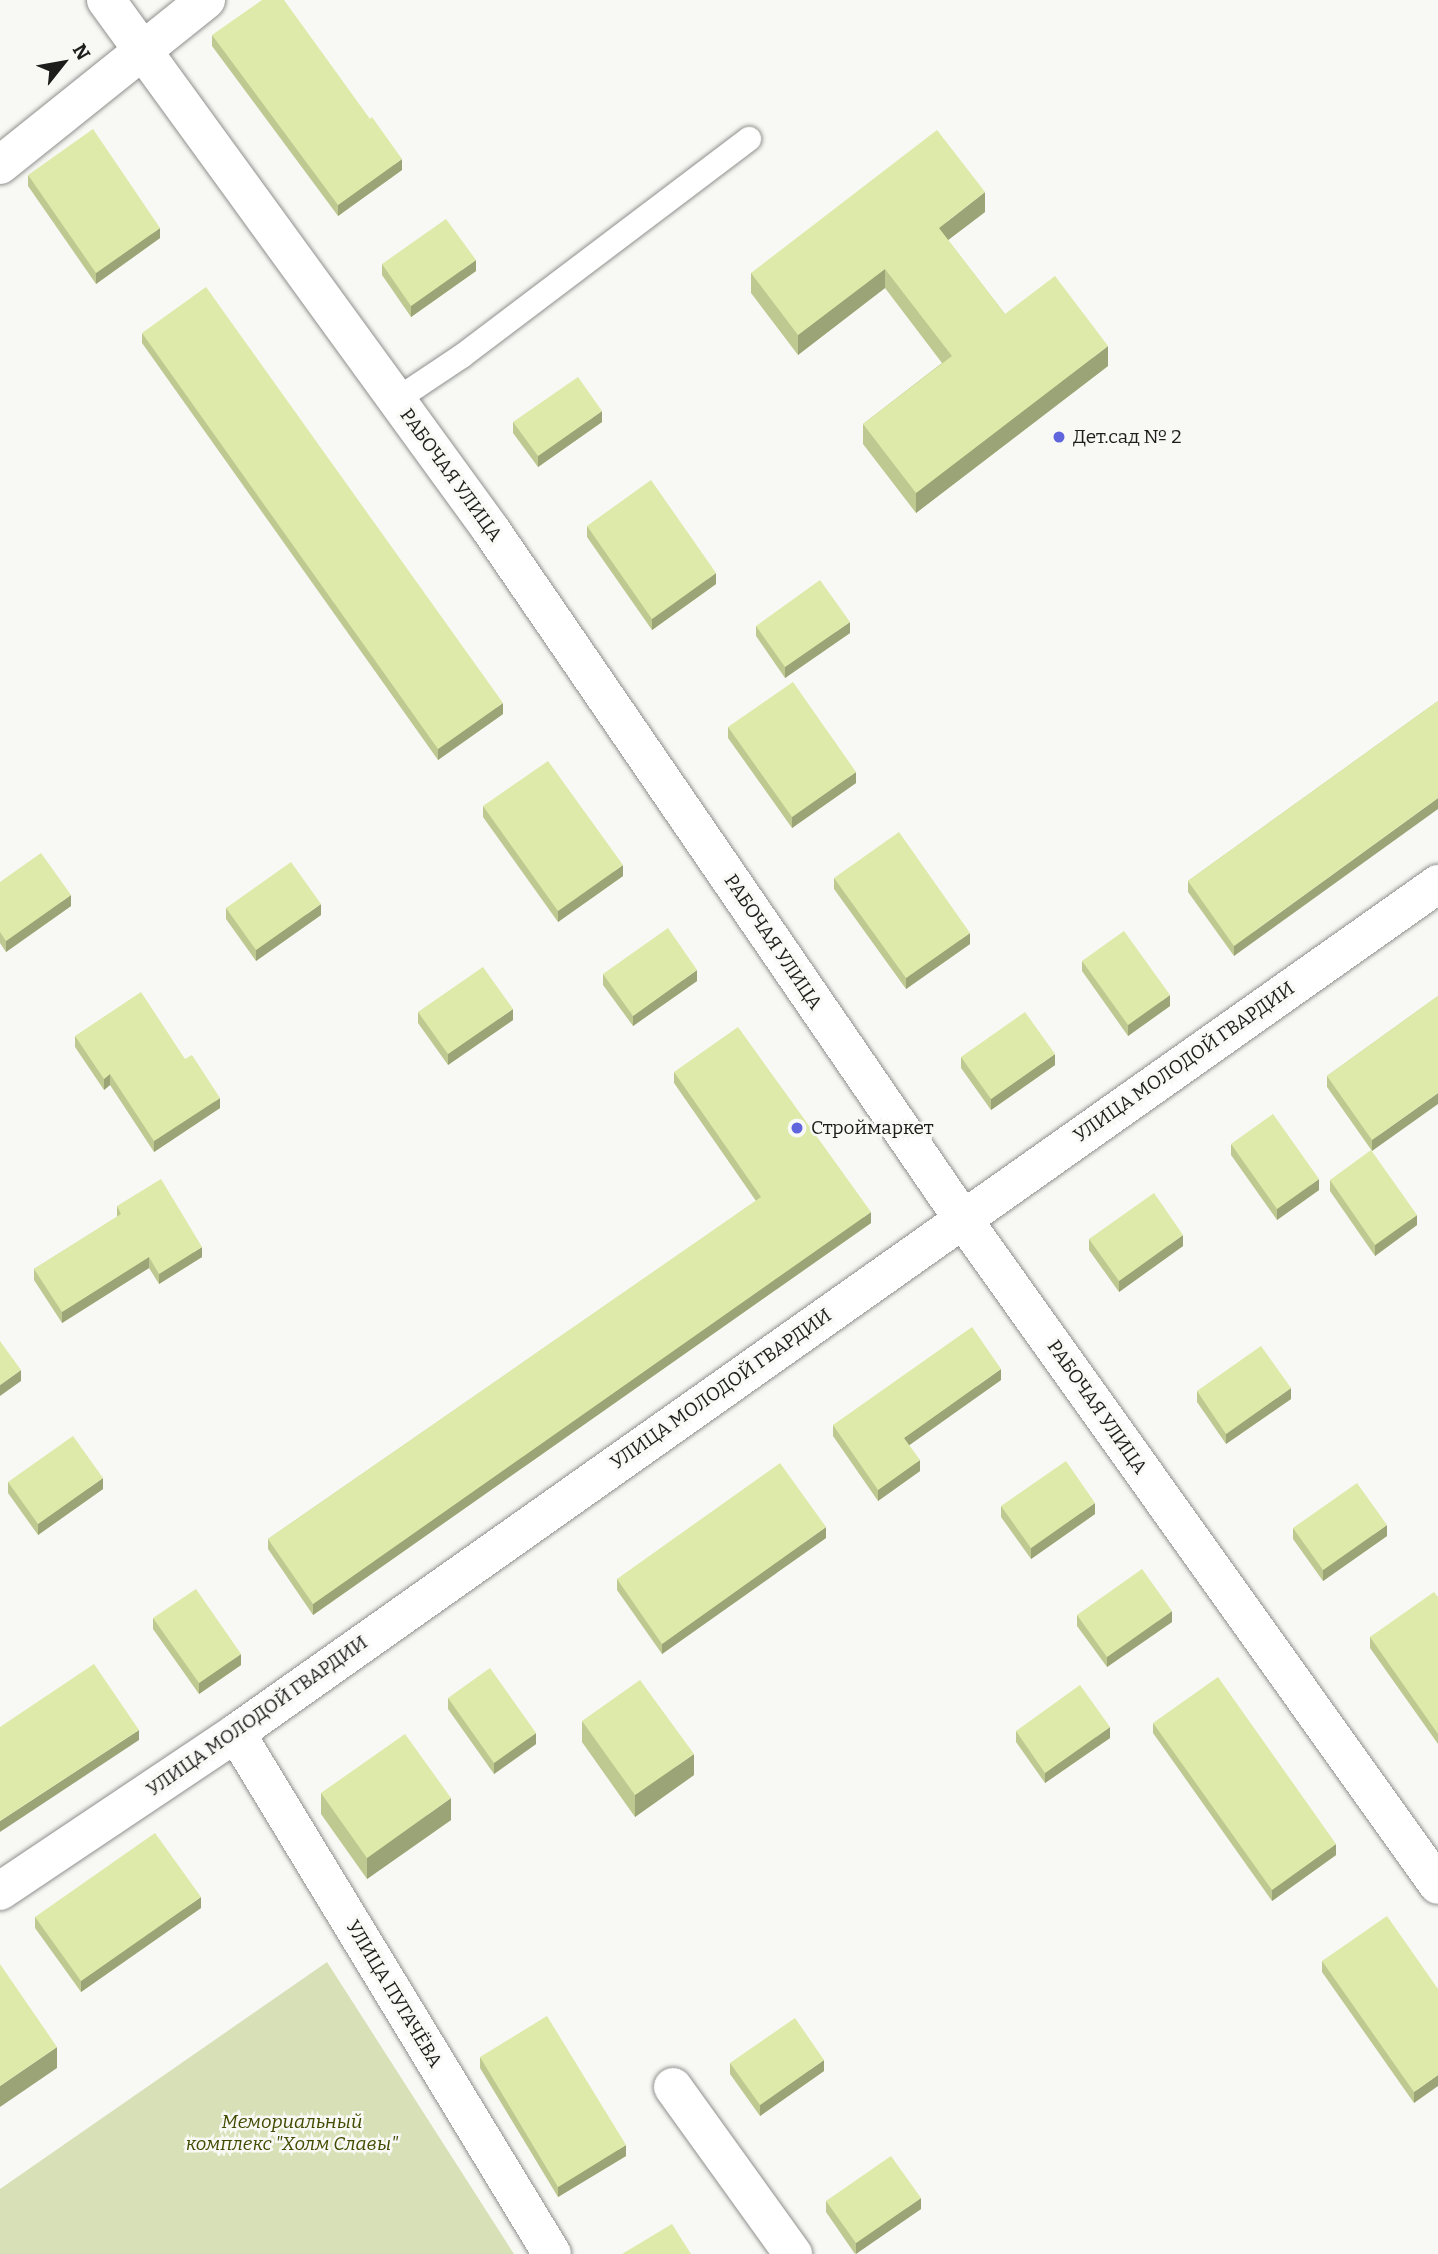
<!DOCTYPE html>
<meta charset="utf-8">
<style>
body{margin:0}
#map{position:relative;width:1438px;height:2254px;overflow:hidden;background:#f8f9f5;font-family:Bitter,serif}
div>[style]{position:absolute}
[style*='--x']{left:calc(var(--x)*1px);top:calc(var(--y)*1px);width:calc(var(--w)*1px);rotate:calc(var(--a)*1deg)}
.green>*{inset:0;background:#d8e0b7}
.roads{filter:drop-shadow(0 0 2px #8f908d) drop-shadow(0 0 2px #8f908d)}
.service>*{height:24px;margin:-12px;padding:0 12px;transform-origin:12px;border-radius:12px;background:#fff}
.minor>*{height:38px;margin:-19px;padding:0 19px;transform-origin:19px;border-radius:19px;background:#fff}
.wall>*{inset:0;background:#bec991}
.shaded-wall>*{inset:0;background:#9ba476}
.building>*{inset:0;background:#ddeaa9}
.dots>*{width:19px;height:19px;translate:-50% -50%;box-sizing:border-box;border:4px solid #f8f9f5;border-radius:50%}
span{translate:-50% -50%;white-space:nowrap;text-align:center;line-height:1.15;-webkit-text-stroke:5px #f8f9f5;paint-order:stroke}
.poi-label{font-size:19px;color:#1d1e1c}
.left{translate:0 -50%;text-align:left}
.street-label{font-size:19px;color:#1d1e1c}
.park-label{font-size:19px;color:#424a00;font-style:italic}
.north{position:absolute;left:28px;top:28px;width:70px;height:70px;-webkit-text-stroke:5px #f8f9f5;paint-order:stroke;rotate:59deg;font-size:19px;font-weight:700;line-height:28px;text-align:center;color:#1d1e1c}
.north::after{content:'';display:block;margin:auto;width:24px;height:32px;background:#1d1e1c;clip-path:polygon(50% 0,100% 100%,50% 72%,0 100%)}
</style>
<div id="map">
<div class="green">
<div style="clip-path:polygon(327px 1962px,514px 2254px,0 2254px,0 2189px)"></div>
</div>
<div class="roads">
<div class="service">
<div style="--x:396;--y:400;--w:79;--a:-33.7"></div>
<div style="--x:462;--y:356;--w:360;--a:-37.1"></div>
</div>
<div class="minor">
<div style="--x:106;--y:0;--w:655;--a:54"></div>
<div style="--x:491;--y:530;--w:834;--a:55.6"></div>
<div style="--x:962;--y:1218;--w:819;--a:54.49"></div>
<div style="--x:0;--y:165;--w:264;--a:-38.7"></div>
<div style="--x:236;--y:1733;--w:609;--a:58.76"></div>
<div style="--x:0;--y:1891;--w:284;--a:-33.8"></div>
<div style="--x:236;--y:1733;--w:1472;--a:-35.23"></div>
<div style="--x:673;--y:2087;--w:206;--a:54.3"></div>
</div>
</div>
<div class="wall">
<div style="clip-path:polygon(212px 35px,402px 170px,338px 216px,212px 46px)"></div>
<div style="clip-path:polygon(28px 175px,160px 238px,96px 284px,28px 186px)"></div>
<div style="clip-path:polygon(985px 212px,948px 240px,1005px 314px,1108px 366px,916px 513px,863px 444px,863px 424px,942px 363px,885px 288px,798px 355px,751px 293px,751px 273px)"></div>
<div style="clip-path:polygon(382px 264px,476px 271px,411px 317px,382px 275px)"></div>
<div style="clip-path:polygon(142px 333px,503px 714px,438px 760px,142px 343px)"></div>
<div style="clip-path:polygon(513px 422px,602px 422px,538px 467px,513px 433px)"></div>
<div style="clip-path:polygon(587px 526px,716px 584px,652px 630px,587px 537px)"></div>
<div style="clip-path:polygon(756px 626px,850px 633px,785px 678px,756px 636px)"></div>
<div style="clip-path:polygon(1438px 701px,1234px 956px,1188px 892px,1188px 881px)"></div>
<div style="clip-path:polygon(728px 727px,856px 783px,792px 828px,728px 738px)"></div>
<div style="clip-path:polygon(483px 806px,623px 876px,558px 922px,483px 817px)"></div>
<div style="clip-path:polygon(834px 878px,970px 944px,906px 989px,834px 889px)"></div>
<div style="clip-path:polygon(0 882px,71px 906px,6px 952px,0 943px)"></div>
<div style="clip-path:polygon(226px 908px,321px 915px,256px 961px,226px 919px)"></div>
<div style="clip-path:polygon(1082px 961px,1170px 1006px,1128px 1036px,1082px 971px)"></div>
<div style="clip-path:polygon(603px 974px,697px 981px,633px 1026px,603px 985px)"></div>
<div style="clip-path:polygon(1438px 996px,1372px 1151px,1327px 1087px,1327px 1076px)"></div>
<div style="clip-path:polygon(418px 1012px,513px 1020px,448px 1065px,418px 1023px)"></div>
<div style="clip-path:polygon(75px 1036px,185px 1059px,220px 1108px,154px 1152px,110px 1085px,104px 1090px,75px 1047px)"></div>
<div style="clip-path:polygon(961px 1057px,1055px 1065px,991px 1110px,961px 1068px)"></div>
<div style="clip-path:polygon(674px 1072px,871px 1223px,313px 1615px,268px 1549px,268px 1539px,756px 1201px,674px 1083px)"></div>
<div style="clip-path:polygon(1231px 1144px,1319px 1190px,1277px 1220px,1231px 1155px)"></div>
<div style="clip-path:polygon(1330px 1180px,1417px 1225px,1375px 1256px,1330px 1191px)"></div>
<div style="clip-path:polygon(117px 1206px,202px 1257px,159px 1284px,149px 1268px,62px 1323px,34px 1280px,34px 1269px,117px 1217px)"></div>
<div style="clip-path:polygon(1089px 1239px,1183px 1246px,1119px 1292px,1089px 1250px)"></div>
<div style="clip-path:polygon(1001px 1380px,909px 1445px,920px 1471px,878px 1501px,833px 1436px,833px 1425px)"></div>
<div style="clip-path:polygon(1197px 1391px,1291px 1399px,1226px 1444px,1197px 1402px)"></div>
<div style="clip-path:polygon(8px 1482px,103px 1489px,38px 1535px,8px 1493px)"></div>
<div style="clip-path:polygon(1001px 1506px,1095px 1514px,1031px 1559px,1001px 1517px)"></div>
<div style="clip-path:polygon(1293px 1528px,1387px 1536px,1323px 1581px,1293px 1539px)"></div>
<div style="clip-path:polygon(826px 1538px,662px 1654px,617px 1590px,617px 1579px)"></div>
<div style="clip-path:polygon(1438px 1597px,1438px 1744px,1370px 1648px,1370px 1637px)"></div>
<div style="clip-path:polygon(1077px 1615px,1172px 1622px,1107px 1667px,1077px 1626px)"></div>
<div style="clip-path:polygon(153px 1618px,241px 1665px,199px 1694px,153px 1629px)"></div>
<div style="clip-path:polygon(448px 1698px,536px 1744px,494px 1774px,448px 1709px)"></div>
<div style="clip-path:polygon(582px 1721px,694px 1775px,635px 1817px,582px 1742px)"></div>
<div style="clip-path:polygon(1153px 1723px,1336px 1855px,1272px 1901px,1153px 1733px)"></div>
<div style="clip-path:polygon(1016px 1731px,1110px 1738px,1045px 1783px,1016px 1742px)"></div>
<div style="clip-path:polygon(321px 1793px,451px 1820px,367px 1879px,321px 1814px)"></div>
<div style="clip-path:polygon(201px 1908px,81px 1992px,35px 1928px,35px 1917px)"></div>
<div style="clip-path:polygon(1322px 1961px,1438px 1989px,1414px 2103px,1322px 1972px)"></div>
<div style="clip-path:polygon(480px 2057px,626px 2156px,558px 2197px,480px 2068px)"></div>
<div style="clip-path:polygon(730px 2063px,824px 2071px,760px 2116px,730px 2074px)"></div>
<div style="clip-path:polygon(826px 2201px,921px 2209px,855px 2254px,826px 2212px)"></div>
</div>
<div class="shaded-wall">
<div style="clip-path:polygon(402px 159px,402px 170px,338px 216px,338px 205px)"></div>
<div style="clip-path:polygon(985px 192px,985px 212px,939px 247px,939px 228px)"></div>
<div style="clip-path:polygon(160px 228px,160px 238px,96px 284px,96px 273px)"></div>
<div style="clip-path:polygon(476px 260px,476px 271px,411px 317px,411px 306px)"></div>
<div style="clip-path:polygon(885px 269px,885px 288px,798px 355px,798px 335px)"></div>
<div style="clip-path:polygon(1108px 346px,1108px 366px,916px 513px,916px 493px)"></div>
<div style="clip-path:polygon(602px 411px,602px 422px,538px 467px,538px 456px)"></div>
<div style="clip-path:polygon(716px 573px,716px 584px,652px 630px,652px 619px)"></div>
<div style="clip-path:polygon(850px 622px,850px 633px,785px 678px,785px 667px)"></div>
<div style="clip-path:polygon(503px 703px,503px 714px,438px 760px,438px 749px)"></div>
<div style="clip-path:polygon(856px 772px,856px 783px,792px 828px,792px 817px)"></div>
<div style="clip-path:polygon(1438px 798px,1438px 809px,1234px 956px,1234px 946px)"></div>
<div style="clip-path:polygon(623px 865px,623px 876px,558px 922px,558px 911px)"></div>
<div style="clip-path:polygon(71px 895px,71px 906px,6px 952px,6px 941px)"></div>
<div style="clip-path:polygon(321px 904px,321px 915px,256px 961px,256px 950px)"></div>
<div style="clip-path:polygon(970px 933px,970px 944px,906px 989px,906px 978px)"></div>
<div style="clip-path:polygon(697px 970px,697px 981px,633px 1026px,633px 1016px)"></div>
<div style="clip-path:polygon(1170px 995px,1170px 1006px,1128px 1036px,1128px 1025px)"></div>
<div style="clip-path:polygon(513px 1009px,513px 1020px,448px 1065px,448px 1054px)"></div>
<div style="clip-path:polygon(1055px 1054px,1055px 1065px,991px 1110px,991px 1099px)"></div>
<div style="clip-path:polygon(110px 1074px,110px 1085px,104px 1090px,104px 1079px)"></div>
<div style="clip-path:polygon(1438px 1093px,1438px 1104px,1372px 1151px,1372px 1140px)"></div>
<div style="clip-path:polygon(220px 1098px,220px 1108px,154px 1152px,154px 1141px)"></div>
<div style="clip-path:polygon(1319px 1179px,1319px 1190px,1277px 1220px,1277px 1209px)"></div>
<div style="clip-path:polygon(871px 1212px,871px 1223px,313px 1615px,313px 1604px)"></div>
<div style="clip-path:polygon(1417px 1215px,1417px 1225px,1375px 1256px,1375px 1245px)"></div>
<div style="clip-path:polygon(1183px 1235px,1183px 1246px,1119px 1292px,1119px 1281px)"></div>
<div style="clip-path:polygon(202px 1247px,202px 1257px,159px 1284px,159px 1274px)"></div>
<div style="clip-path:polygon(149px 1257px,149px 1268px,62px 1323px,62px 1312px)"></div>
<div style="clip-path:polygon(1001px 1369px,1001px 1380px,904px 1449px,904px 1438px)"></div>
<div style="clip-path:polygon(21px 1370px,21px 1381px,0 1396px,0 1385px)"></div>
<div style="clip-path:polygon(1291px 1388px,1291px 1399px,1226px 1444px,1226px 1434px)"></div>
<div style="clip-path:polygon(920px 1460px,920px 1471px,878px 1501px,878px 1490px)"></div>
<div style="clip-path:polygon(103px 1478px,103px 1489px,38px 1535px,38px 1524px)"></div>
<div style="clip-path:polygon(1095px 1503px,1095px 1514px,1031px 1559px,1031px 1548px)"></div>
<div style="clip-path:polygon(1387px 1525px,1387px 1536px,1323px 1581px,1323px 1570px)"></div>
<div style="clip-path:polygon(826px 1527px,826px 1538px,662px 1654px,662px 1644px)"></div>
<div style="clip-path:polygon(1172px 1611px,1172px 1622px,1107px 1667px,1107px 1657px)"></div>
<div style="clip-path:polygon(241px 1654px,241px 1665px,199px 1694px,199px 1683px)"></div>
<div style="clip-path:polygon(1110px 1727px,1110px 1738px,1045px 1783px,1045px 1773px)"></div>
<div style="clip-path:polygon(139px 1730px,139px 1740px,0 1832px,0 1821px)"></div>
<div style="clip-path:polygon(536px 1733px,536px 1744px,494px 1774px,494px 1763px)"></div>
<div style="clip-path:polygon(694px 1754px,694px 1775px,635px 1817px,635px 1795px)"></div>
<div style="clip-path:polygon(451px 1798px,451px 1820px,367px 1879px,367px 1858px)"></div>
<div style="clip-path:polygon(1336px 1844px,1336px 1855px,1272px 1901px,1272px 1890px)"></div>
<div style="clip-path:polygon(201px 1897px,201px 1908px,81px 1992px,81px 1981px)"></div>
<div style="clip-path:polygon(57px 2047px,57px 2068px,0 2107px,0 2086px)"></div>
<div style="clip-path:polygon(824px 2060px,824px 2071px,760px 2116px,760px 2105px)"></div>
<div style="clip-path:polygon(1438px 2075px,1438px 2086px,1414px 2103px,1414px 2092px)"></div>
<div style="clip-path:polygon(626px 2145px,626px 2156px,558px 2197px,558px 2187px)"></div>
<div style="clip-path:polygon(921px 2198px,921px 2209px,856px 2254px,856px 2243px)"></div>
</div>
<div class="building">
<div style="clip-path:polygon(262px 0,284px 0,370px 119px,372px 117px,402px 159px,338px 205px,212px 35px)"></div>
<div style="clip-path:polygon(93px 129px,160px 228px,96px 273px,28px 175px)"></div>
<div style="clip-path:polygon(937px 130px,985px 192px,939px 228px,1005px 314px,1055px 276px,1108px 346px,916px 493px,863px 424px,952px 356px,885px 269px,798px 335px,751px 273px)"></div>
<div style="clip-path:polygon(446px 219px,476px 260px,411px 306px,382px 264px)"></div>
<div style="clip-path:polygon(206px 287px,503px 703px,438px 749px,142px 333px)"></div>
<div style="clip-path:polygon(578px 377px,602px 411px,538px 456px,513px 422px)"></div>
<div style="clip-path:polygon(651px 480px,716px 573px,652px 619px,587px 526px)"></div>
<div style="clip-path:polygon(820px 580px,850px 622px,785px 667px,756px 626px)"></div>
<div style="clip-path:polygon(793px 682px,856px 772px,792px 817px,728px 727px)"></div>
<div style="clip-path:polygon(1438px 701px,1438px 798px,1234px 946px,1188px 881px)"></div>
<div style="clip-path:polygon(548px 761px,623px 865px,558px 911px,483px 806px)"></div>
<div style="clip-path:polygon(899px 832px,970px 933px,906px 978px,834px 878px)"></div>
<div style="clip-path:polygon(41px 853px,71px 895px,6px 941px,0 932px,0 882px)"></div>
<div style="clip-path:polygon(291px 862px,321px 904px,256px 950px,226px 908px)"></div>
<div style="clip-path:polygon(668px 928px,697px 970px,633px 1016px,603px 974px)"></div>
<div style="clip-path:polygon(1124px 931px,1170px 995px,1128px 1025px,1082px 961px)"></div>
<div style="clip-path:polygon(483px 967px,513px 1009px,448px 1054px,418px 1012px)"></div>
<div style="clip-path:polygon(141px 992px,185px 1059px,192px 1055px,220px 1098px,154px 1141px,110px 1074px,104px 1079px,75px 1036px)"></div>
<div style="clip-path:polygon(1438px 996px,1438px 1093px,1372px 1140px,1327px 1076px)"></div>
<div style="clip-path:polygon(1025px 1012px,1055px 1054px,991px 1099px,961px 1057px)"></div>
<div style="clip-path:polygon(738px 1027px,871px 1212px,313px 1604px,268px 1539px,761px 1197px,674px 1072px)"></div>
<div style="clip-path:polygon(1273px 1114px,1319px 1179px,1277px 1209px,1231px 1144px)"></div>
<div style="clip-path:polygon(1371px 1150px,1417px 1215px,1375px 1245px,1330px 1180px)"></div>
<div style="clip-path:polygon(161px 1179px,202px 1247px,159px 1274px,149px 1257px,62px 1312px,34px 1269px,121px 1214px,117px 1206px)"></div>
<div style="clip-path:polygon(1154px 1193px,1183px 1235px,1119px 1281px,1089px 1239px)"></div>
<div style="clip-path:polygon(972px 1327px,1001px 1369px,904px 1438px,920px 1460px,878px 1490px,833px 1425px)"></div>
<div style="clip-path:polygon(0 1341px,21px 1370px,0 1385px)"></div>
<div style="clip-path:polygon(1261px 1346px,1291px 1388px,1226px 1434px,1197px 1391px)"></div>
<div style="clip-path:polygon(73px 1436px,103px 1478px,38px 1524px,8px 1482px)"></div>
<div style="clip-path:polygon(1066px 1461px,1095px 1503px,1031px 1548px,1001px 1506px)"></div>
<div style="clip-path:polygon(780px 1463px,826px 1527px,662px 1644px,617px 1579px)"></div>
<div style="clip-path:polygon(1357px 1483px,1387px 1525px,1323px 1570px,1293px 1528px)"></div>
<div style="clip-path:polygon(1142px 1569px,1172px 1611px,1107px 1657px,1077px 1615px)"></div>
<div style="clip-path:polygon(196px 1589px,241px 1654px,199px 1683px,153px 1618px)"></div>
<div style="clip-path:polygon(1434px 1592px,1438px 1597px,1438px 1734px,1370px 1637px)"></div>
<div style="clip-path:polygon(94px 1664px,139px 1730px,0 1821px,0 1727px)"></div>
<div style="clip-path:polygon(490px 1668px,536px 1733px,494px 1763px,448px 1698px)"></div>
<div style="clip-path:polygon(1218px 1677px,1336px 1844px,1272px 1890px,1153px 1723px)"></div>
<div style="clip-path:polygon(640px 1680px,694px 1754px,635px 1795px,582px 1721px)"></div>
<div style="clip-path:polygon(1080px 1685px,1110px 1727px,1045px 1773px,1016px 1731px)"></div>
<div style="clip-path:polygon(405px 1734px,451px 1798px,367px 1858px,321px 1793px)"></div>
<div style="clip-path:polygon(155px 1833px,201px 1897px,81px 1981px,35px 1917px)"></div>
<div style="clip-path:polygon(1387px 1916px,1438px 1989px,1438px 2075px,1414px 2092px,1322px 1961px)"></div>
<div style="clip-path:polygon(0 1964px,57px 2047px,0 2086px)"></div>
<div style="clip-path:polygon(547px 2016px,626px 2145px,558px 2187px,480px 2057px)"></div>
<div style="clip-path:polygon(795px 2018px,824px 2060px,760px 2105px,730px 2063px)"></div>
<div style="clip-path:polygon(891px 2156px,921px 2198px,856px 2243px,826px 2201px)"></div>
<div style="clip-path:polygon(672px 2224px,691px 2254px,622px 2254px)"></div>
</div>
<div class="dots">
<div style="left:1059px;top:437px;background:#6165dd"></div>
<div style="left:797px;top:1128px;background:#6165dd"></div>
</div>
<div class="poi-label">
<span class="left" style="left:1073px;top:437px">Дет.сад № 2</span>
<span class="left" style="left:811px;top:1128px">Строймаркет</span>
</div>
<div class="street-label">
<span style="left:451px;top:475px;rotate:54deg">РАБОЧАЯ УЛИЦА</span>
<span style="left:773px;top:942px;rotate:56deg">РАБОЧАЯ УЛИЦА</span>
<span style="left:1184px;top:1062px;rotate:-35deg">УЛИЦА МОЛОДОЙ ГВАРДИИ</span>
<span style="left:721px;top:1389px;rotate:-35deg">УЛИЦА МОЛОДОЙ ГВАРДИИ</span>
<span style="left:1097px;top:1407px;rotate:55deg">РАБОЧАЯ УЛИЦА</span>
<span style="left:257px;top:1716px;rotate:-35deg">УЛИЦА МОЛОДОЙ ГВАРДИИ</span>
<span style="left:394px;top:1994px;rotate:59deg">УЛИЦА ПУГАЧЁВА</span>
</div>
<div class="park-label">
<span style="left:292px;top:2133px">Мемориальный<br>комплекс "Холм Славы"</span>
</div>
<div class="north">N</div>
</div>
